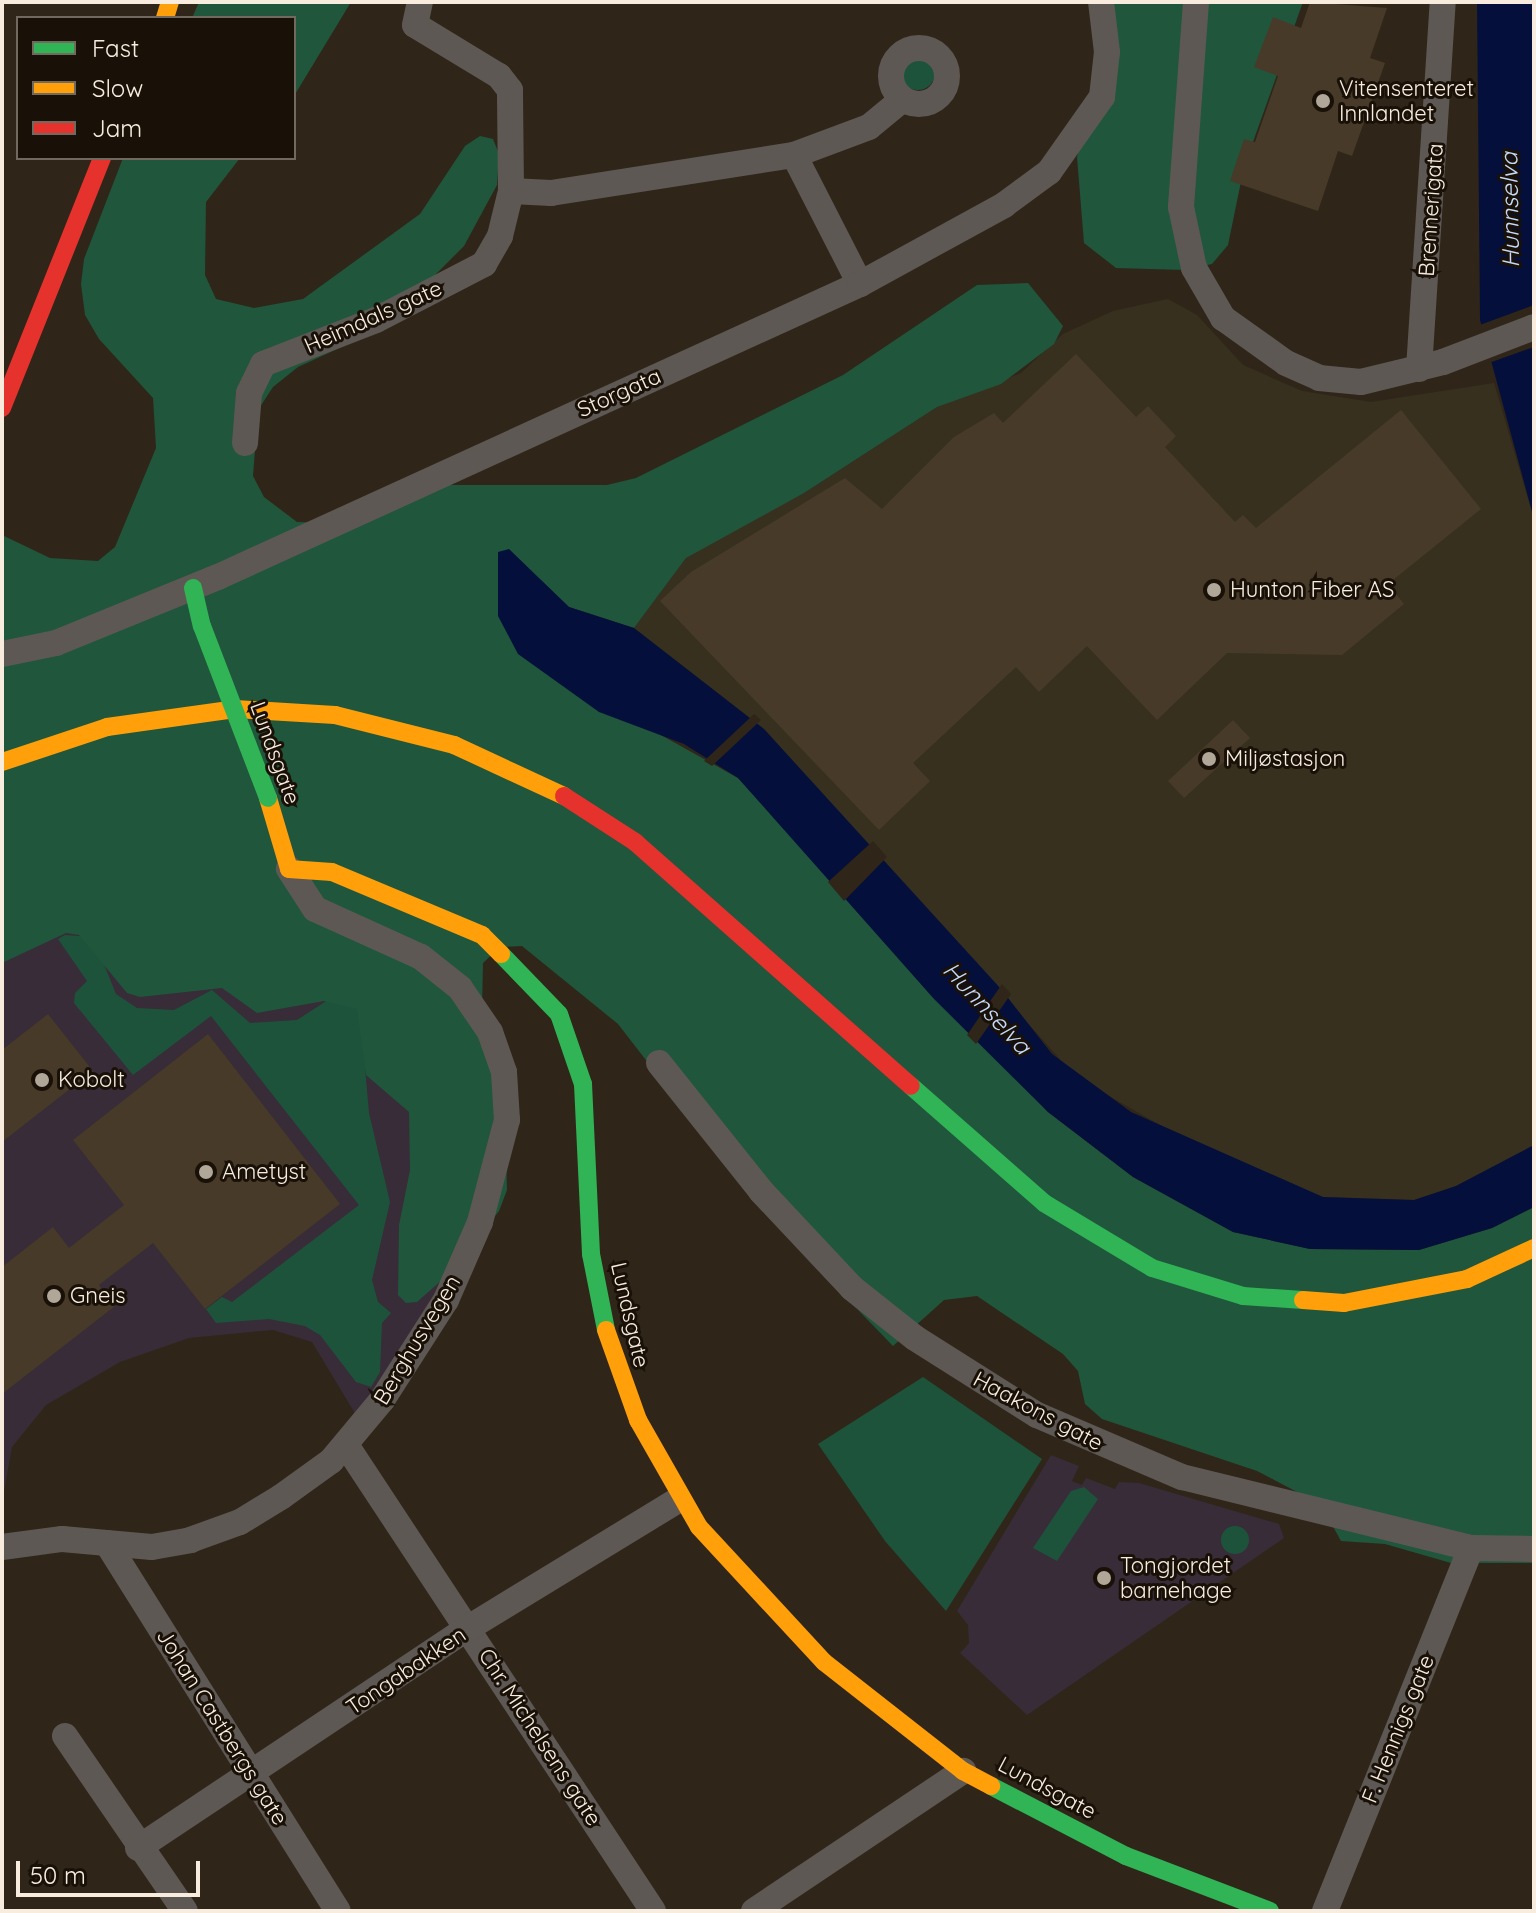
<!DOCTYPE html>
<meta charset="utf-8">
<style>
body{margin:0}
#map{position:relative;width:1536px;height:1913px;overflow:hidden;background:#2f2619;font-family:Quicksand,sans-serif}
div>[style]{position:absolute}
[style*='--x']{left:calc(var(--x)*1px);top:calc(var(--y)*1px);width:calc(var(--w)*1px);rotate:calc(var(--a)*1deg)}
.industrial>*{inset:0;background:#37301f}
.education>*{inset:0;background:#372c37}
.green>*{inset:0;background:#1e533b}
.round{border-radius:50%}
.forest>*{inset:0;background:#20563c}
.water>*{inset:0;background:#04103b}
.pier>*{inset:0;background:#2f2619}
.building>*{inset:0;background:#483a28}
.street>*{height:26px;margin:-13px;padding:0 13px;transform-origin:13px;border-radius:13px;background:#5e5854}
.street>.ring{margin:-13px;padding:0;box-sizing:content-box;background:none;border:26px solid #5e5854;border-radius:50%}
.fast>*{height:18px;margin:-9px;padding:0 9px;transform-origin:9px;border-radius:9px;background:#30b455}
.slow>*{height:18px;margin:-9px;padding:0 9px;transform-origin:9px;border-radius:9px;background:#ff9f0a}
.jam>*{height:18px;margin:-9px;padding:0 9px;transform-origin:9px;border-radius:9px;background:#e5322d}
.fast-bridge>*{height:18px;margin:-9px;padding:0 9px;transform-origin:9px;border-radius:9px;background:#30b455}
.dots>*{width:22px;height:22px;translate:-50% -50%;box-sizing:border-box;border:4px solid #191108;border-radius:50%}
span{translate:-50% -50%;white-space:nowrap;text-align:center;line-height:1.15;-webkit-text-stroke:6px #191108;paint-order:stroke}
.poi-label{font-size:22px;color:#f7ecde}
.left{translate:0 -50%;text-align:left}
.street-label{font-size:22px;color:#f7ecde}
.water-label{font-size:24px;color:#c5d9fa;font-style:italic}
.frame{position:absolute;inset:0;border:4px solid #f7ecde;pointer-events:none}
.legend{position:absolute;left:16px;top:16px;width:280px;height:144px;box-sizing:border-box;background:#191108;border:2px solid #72695e;margin:0;padding:10px 14px;list-style:none;font-size:24px;color:#f7ecde}
.legend li{display:flex;align-items:center;gap:16px;height:40px}
.legend b{width:40px;border:2px solid #72695e}
.scale{position:absolute;left:16px;top:1861px;width:184px;height:36px;box-sizing:border-box;border:4px solid #f7ecde;border-top:0;padding-left:10px;font-size:24px;line-height:28px;white-space:nowrap;color:#f7ecde;-webkit-text-stroke:6px #191108;paint-order:stroke}
</style>
<div id="map">
<div class="industrial">
<div style="clip-path:polygon(1168px 299px,1197px 315px,1243px 365px,1302px 391px,1371px 402px,1494px 383px,1534px 519px,1534px 1145px,1456px 1186px,1414px 1200px,1323px 1197px,1188px 1141px,1076px 1077px,764px 729px,634px 628px,686px 558px,733px 528px,804px 493px,937px 407px,1021px 373px,1063px 334px,1113px 311px)"></div>
</div>
<div class="education">
<div style="clip-path:polygon(315px 909px,480px 1222px,362px 1425px,312px 1342px,273px 1330px,189px 1338px,120px 1362px,46px 1405px,12px 1447px,2px 1503px,2px 936px)"></div>
<div style="clip-path:polygon(1051px 1455px,1079px 1466px,1072px 1481px,1082px 1485px,1086px 1478px,1115px 1489px,1119px 1482px,1139px 1483px,1279px 1524px,1284px 1538px,1027px 1715px,960px 1653px,969px 1643px,968px 1625px,957px 1611px)"></div>
</div>
<div class="green">
<div class="round" style="left:901px;top:56px;width:34px;height:34px"></div>
<div style="clip-path:polygon(65px 935px,93px 937px,116px 994px,137px 1008px,174px 1010px,212px 990px,250px 1023px,297px 1020px,331px 998px,360px 1009px,369px 1113px,390px 1202px,372px 1280px,378px 1302px,391px 1313px,382px 1323px,380px 1372px,371px 1387px,356px 1382px,320px 1335px,305px 1326px,269px 1319px,216px 1323px,206px 1309px,222px 1297px,232px 1302px,359px 1205px,211px 1016px,133px 1075px,74px 1003px,75px 993px,87px 981px,58px 939px)"></div>
<div style="clip-path:polygon(923px 1377px,1042px 1459px,946px 1611px,885px 1541px,818px 1444px)"></div>
<div style="clip-path:polygon(1084px 1487px,1098px 1499px,1057px 1561px,1033px 1548px,1071px 1491px)"></div>
<div class="round" style="left:1221px;top:1526px;width:28px;height:28px"></div>
</div>
<div class="forest">
<div style="clip-path:polygon(199px 2px,351px 2px,294px 96px,294px 18px,192px 18px)"></div>
<div style="clip-path:polygon(1093px 2px,1303px 2px,1244px 167px,1228px 245px,1212px 264px,1185px 270px,1116px 268px,1084px 243px,1077px 157px,1097px 85px)"></div>
<div style="clip-path:polygon(480px 136px,493px 139px,499px 154px,497px 185px,464px 246px,381px 329px,298px 367px,273px 387px,258px 410px,253px 476px,264px 497px,297px 522px,337px 523px,443px 485px,607px 485px,636px 478px,843px 375px,977px 285px,1028px 283px,1063px 326px,1054px 344px,1001px 384px,937px 407px,804px 493px,686px 558px,634px 628px,569px 607px,509px 550px,643px 725px,738px 778px,1048px 1112px,1133px 1177px,1233px 1232px,1310px 1249px,1419px 1250px,1492px 1228px,1534px 1207px,1534px 1563px,1451px 1563px,1385px 1544px,1341px 1541px,1325px 1512px,1299px 1493px,1257px 1471px,1102px 1419px,1085px 1404px,1078px 1371px,1063px 1354px,977px 1296px,944px 1300px,893px 1346px,766px 1215px,618px 1024px,522px 946px,500px 947px,483px 963px,482px 1008px,505px 1108px,507px 1190px,499px 1211px,451px 1272px,417px 1302px,406px 1303px,398px 1295px,399px 1225px,410px 1170px,409px 1112px,366px 1075px,357px 1009px,324px 1001px,257px 1013px,222px 988px,140px 997px,127px 993px,79px 935px,66px 933px,2px 963px,2px 535px,50px 558px,98px 561px,115px 547px,156px 448px,153px 398px,99px 339px,85px 315px,81px 284px,84px 259px,123px 158px,240px 158px,206px 202px,205px 275px,216px 299px,254px 308px,303px 299px,420px 214px,465px 146px)"></div>
</div>
<div class="water">
<div style="clip-path:polygon(1477px 2px,1534px 2px,1534px 519px,1480px 320px)"></div>
<div style="clip-path:polygon(509px 549px,569px 607px,634px 628px,764px 729px,1001px 989px,1052px 1054px,1131px 1112px,1323px 1197px,1414px 1200px,1456px 1186px,1534px 1145px,1534px 1207px,1492px 1228px,1419px 1250px,1310px 1249px,1233px 1232px,1133px 1177px,1048px 1112px,934px 999px,738px 778px,684px 744px,599px 712px,518px 654px,498px 616px,498px 552px)"></div>
</div>
<div class="pier">
<div style="clip-path:polygon(1534px 305px,1534px 347px,1486px 364px,1477px 326px)"></div>
<div style="clip-path:polygon(754px 714px,761px 720px,712px 766px,704px 761px)"></div>
<div style="clip-path:polygon(873px 841px,887px 857px,844px 901px,828px 882px)"></div>
<div style="clip-path:polygon(1002px 984px,1011px 994px,976px 1044px,967px 1035px)"></div>
</div>
<div class="building">
<div style="clip-path:polygon(1310px 2px,1387px 8px,1370px 58px,1385px 63px,1352px 156px,1338px 151px,1318px 211px,1230px 181px,1244px 139px,1255px 142px,1278px 76px,1254px 67px,1273px 17px,1301px 28px)"></div>
<div style="clip-path:polygon(1076px 354px,1136px 417px,1148px 406px,1176px 436px,1165px 447px,1235px 522px,1243px 515px,1256px 528px,1401px 410px,1481px 509px,1388px 584px,1404px 604px,1342px 655px,1227px 653px,1157px 720px,1087px 646px,1039px 692px,1016px 667px,913px 763px,930px 781px,879px 830px,660px 601px,691px 572px,845px 478px,882px 509px,954px 437px,994px 413px,1003px 423px)"></div>
<div style="clip-path:polygon(1233px 720px,1250px 738px,1184px 798px,1168px 781px)"></div>
<div style="clip-path:polygon(48px 1014px,93px 1071px,2px 1142px,2px 1050px)"></div>
<div style="clip-path:polygon(208px 1034px,340px 1204px,205px 1309px,153px 1243px,99px 1285px,115px 1306px,2px 1394px,2px 1267px,53px 1227px,69px 1248px,124px 1205px,73px 1140px)"></div>
</div>
<div class="street">
<div style="--x:1196;--y:2;--w:206;--a:94.2"></div>
<div style="--x:1181;--y:207;--w:62;--a:78"></div>
<div style="--x:1194;--y:268;--w:58;--a:59.9"></div>
<div style="--x:1223;--y:318;--w:77;--a:35.5"></div>
<div style="--x:1286;--y:363;--w:36;--a:24"></div>
<div style="--x:1319;--y:378;--w:42;--a:5.4"></div>
<div style="--x:1361;--y:382;--w:84;--a:-13.7"></div>
<div style="--x:1443;--y:362;--w:97;--a:-21"></div>
<div class="ring" style="left:891px;top:48px;width:30px;height:30px"></div>
<div style="--x:794;--y:155;--w:80;--a:-20.5"></div>
<div style="--x:869;--y:127;--w:44;--a:-39.5"></div>
<div style="--x:511;--y:191;--w:40;--a:2.9"></div>
<div style="--x:551;--y:193;--w:246;--a:-8.9"></div>
<div style="--x:794;--y:155;--w:145;--a:62.9"></div>
<div style="--x:1419;--y:369;--w:368;--a:-86.3"></div>
<div style="--x:245;--y:443;--w:50;--a:-85.4"></div>
<div style="--x:249;--y:393;--w:32;--a:-64"></div>
<div style="--x:263;--y:364;--w:121;--a:-21.3"></div>
<div style="--x:376;--y:320;--w:122;--a:-27.4"></div>
<div style="--x:484;--y:264;--w:32;--a:-60"></div>
<div style="--x:500;--y:236;--w:46;--a:-76.3"></div>
<div style="--x:511;--y:191;--w:101;--a:-90.6"></div>
<div style="--x:510;--y:90;--w:18;--a:-128"></div>
<div style="--x:499;--y:76;--w:98;--a:-148.7"></div>
<div style="--x:415;--y:25;--w:24;--a:-78"></div>
<div style="--x:2;--y:654;--w:55;--a:-11.5"></div>
<div style="--x:56;--y:643;--w:175;--a:-22.2"></div>
<div style="--x:218;--y:577;--w:706;--a:-24.53"></div>
<div style="--x:860;--y:284;--w:164;--a:-28.7"></div>
<div style="--x:1004;--y:205;--w:56;--a:-36.3"></div>
<div style="--x:1049;--y:172;--w:92;--a:-54.8"></div>
<div style="--x:1102;--y:97;--w:45;--a:-83.7"></div>
<div style="--x:1107;--y:52;--w:50;--a:-96.8"></div>
<div style="--x:659;--y:1063;--w:164;--a:51.4"></div>
<div style="--x:761;--y:1191;--w:133;--a:46.8"></div>
<div style="--x:852;--y:1288;--w:80;--a:38.4"></div>
<div style="--x:915;--y:1338;--w:144;--a:32.3"></div>
<div style="--x:1037;--y:1415;--w:158;--a:23.2"></div>
<div style="--x:1182;--y:1477;--w:298;--a:13.8"></div>
<div style="--x:1471;--y:1548;--w:63;--a:0.9"></div>
<div style="--x:346;--y:1445;--w:558;--a:56.62"></div>
<div style="--x:107;--y:1543;--w:434;--a:57.9"></div>
<div style="--x:2;--y:1547;--w:61;--a:-7.6"></div>
<div style="--x:62;--y:1539;--w:90;--a:5.1"></div>
<div style="--x:152;--y:1547;--w:39;--a:-10"></div>
<div style="--x:190;--y:1540;--w:53;--a:-19.8"></div>
<div style="--x:240;--y:1522;--w:48;--a:-31.4"></div>
<div style="--x:281;--y:1497;--w:62;--a:-35.8"></div>
<div style="--x:331;--y:1461;--w:80;--a:-50.1"></div>
<div style="--x:382;--y:1400;--w:119;--a:-57.4"></div>
<div style="--x:446;--y:1300;--w:85;--a:-66.4"></div>
<div style="--x:480;--y:1222;--w:106;--a:-75.2"></div>
<div style="--x:507;--y:1120;--w:48;--a:-93.6"></div>
<div style="--x:504;--y:1072;--w:42;--a:-109.3"></div>
<div style="--x:490;--y:1032;--w:53;--a:-124.3"></div>
<div style="--x:460;--y:988;--w:50;--a:-141.5"></div>
<div style="--x:421;--y:957;--w:116;--a:-155.6"></div>
<div style="--x:315;--y:909;--w:48;--a:-123"></div>
<div style="--x:65;--y:1736;--w:212;--a:55.6"></div>
<div style="--x:138;--y:1848;--w:399;--a:-33.7"></div>
<div style="--x:470;--y:1627;--w:244;--a:-31.4"></div>
<div style="--x:754;--y:1911;--w:252;--a:-33.8"></div>
<div style="--x:1325;--y:1911;--w:391;--a:-68.1"></div>
</div>
<div class="fast">
<div style="--x:193;--y:588;--w:39;--a:77"></div>
<div style="--x:501;--y:954;--w:83;--a:46"></div>
<div style="--x:559;--y:1014;--w:74;--a:71.1"></div>
<div style="--x:583;--y:1084;--w:170;--a:87.3"></div>
<div style="--x:591;--y:1254;--w:77;--a:78.8"></div>
<div style="--x:911;--y:1086;--w:177;--a:41.3"></div>
<div style="--x:1044;--y:1203;--w:126;--a:31"></div>
<div style="--x:1152;--y:1268;--w:95;--a:17.1"></div>
<div style="--x:1243;--y:1296;--w:60;--a:3.8"></div>
<div style="--x:991;--y:1786;--w:152;--a:27.4"></div>
<div style="--x:1126;--y:1856;--w:154;--a:20.9"></div>
</div>
<div class="slow">
<div style="--x:165;--y:18;--w:17;--a:-73"></div>
<div style="--x:2;--y:762;--w:111;--a:-18.4"></div>
<div style="--x:107;--y:727;--w:129;--a:-8"></div>
<div style="--x:235;--y:709;--w:100;--a:3.4"></div>
<div style="--x:335;--y:715;--w:123;--a:14.1"></div>
<div style="--x:454;--y:745;--w:121;--a:24.9"></div>
<div style="--x:268;--y:798;--w:74;--a:73.5"></div>
<div style="--x:289;--y:869;--w:43;--a:4"></div>
<div style="--x:332;--y:872;--w:163;--a:22.8"></div>
<div style="--x:482;--y:935;--w:27;--a:45"></div>
<div style="--x:1303;--y:1300;--w:41;--a:4.2"></div>
<div style="--x:1344;--y:1303;--w:125;--a:-11"></div>
<div style="--x:1467;--y:1279;--w:74;--a:-24.8"></div>
<div style="--x:606;--y:1330;--w:96;--a:70.4"></div>
<div style="--x:638;--y:1420;--w:123;--a:60.3"></div>
<div style="--x:699;--y:1527;--w:184;--a:47.2"></div>
<div style="--x:824;--y:1662;--w:177;--a:38.1"></div>
<div style="--x:963;--y:1771;--w:32;--a:28"></div>
</div>
<div class="jam">
<div style="--x:2;--y:408;--w:269;--a:-68.2"></div>
<div style="--x:564;--y:796;--w:85;--a:32.9"></div>
<div style="--x:635;--y:842;--w:368;--a:41.5"></div>
</div>
<div class="fast-bridge">
<div style="--x:202;--y:626;--w:184;--a:69"></div>
</div>
<div class="dots">
<div style="left:1323px;top:101px;background:#b1a799"></div>
<div style="left:1214px;top:590px;background:#b1a799"></div>
<div style="left:1209px;top:759px;background:#b1a799"></div>
<div style="left:42px;top:1080px;background:#b1a799"></div>
<div style="left:206px;top:1172px;background:#b1a799"></div>
<div style="left:54px;top:1296px;background:#b1a799"></div>
<div style="left:1104px;top:1578px;background:#b1a799"></div>
</div>
<div class="poi-label">
<span class="left" style="left:1339px;top:101px">Vitensenteret<br>Innlandet</span>
<span class="left" style="left:1230px;top:590px">Hunton Fiber AS</span>
<span class="left" style="left:1225px;top:759px">Miljøstasjon</span>
<span class="left" style="left:58px;top:1080px">Kobolt</span>
<span class="left" style="left:222px;top:1172px">Ametyst</span>
<span class="left" style="left:70px;top:1296px">Gneis</span>
<span class="left" style="left:1120px;top:1578px">Tongjordet<br>barnehage</span>
</div>
<div class="street-label">
<span style="left:1431px;top:210px;rotate:-86deg">Brennerigata</span>
<span style="left:373px;top:317px;rotate:-24deg">Heimdals gate</span>
<span style="left:619px;top:393px;rotate:-24deg">Storgata</span>
<span style="left:275px;top:753px;rotate:70deg">Lundsgate</span>
<span style="left:630px;top:1315px;rotate:77deg">Lundsgate</span>
<span style="left:417px;top:1340px;rotate:-59deg">Berghusvegen</span>
<span style="left:1038px;top:1411px;rotate:28deg">Haakons gate</span>
<span style="left:406px;top:1671px;rotate:-34deg">Tongabakken</span>
<span style="left:222px;top:1727px;rotate:58deg">Johan Castbergs gate</span>
<span style="left:1398px;top:1729px;rotate:-68deg">F. Hennigs gate</span>
<span style="left:540px;top:1737px;rotate:57deg">Chr. Michelsens gate</span>
<span style="left:1047px;top:1788px;rotate:28deg">Lundsgate</span>
</div>
<div class="water-label">
<span style="left:1510px;top:210px;rotate:-91deg">Hunnselva</span>
<span style="left:987px;top:1008px;rotate:47deg">Hunnselva</span>
</div>
<div class="frame"></div>
<ul class="legend">
<li><b style="height:10px;background:#30b455"></b>Fast</li>
<li><b style="height:10px;background:#ff9f0a"></b>Slow</li>
<li><b style="height:10px;background:#e5322d"></b>Jam</li>
</ul>
<div class="scale">50 m</div>
</div>
